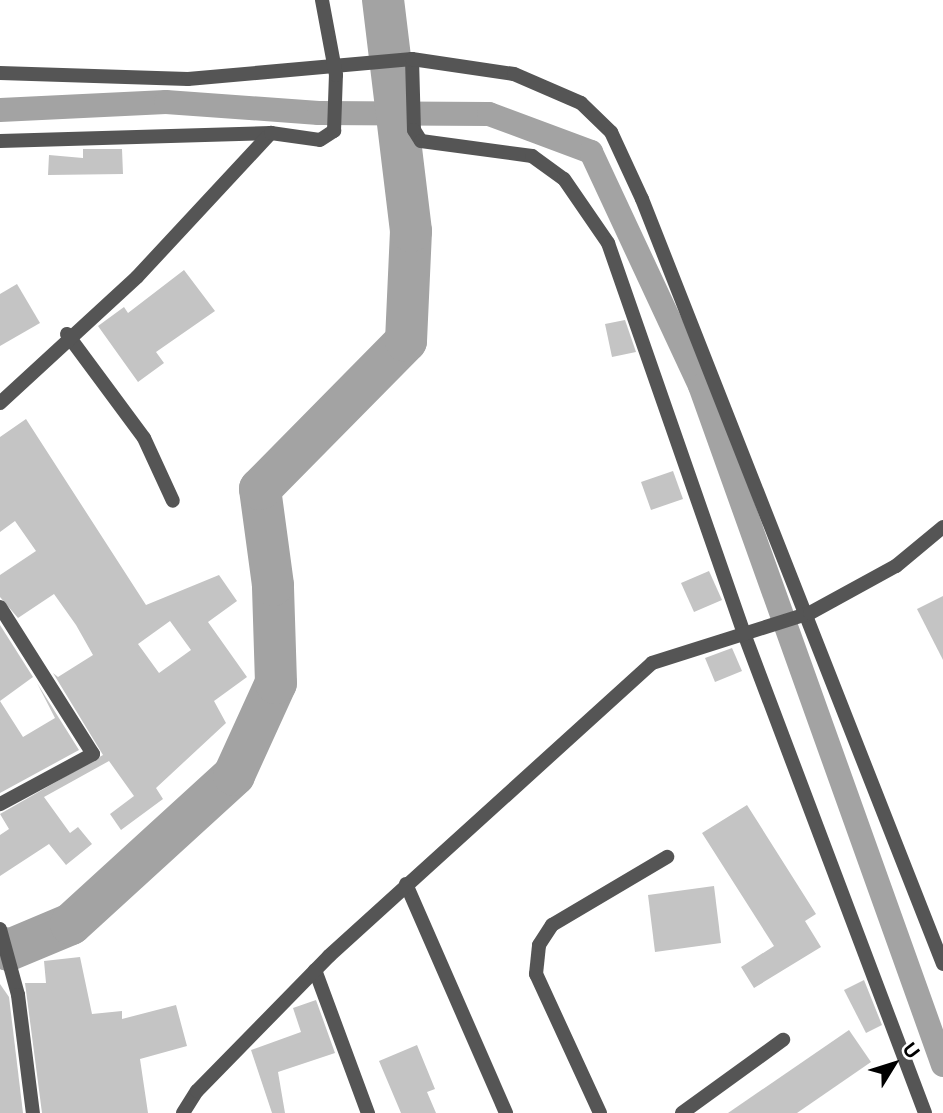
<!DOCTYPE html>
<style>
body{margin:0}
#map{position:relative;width:943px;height:1113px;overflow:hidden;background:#fff;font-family:Inter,sans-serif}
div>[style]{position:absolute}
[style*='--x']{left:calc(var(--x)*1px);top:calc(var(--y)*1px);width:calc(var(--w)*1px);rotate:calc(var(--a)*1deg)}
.canal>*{height:24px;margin:-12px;padding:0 12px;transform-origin:12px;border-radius:12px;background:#a3a3a3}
.river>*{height:42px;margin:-21px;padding:0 21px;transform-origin:21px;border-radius:21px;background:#a3a3a3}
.building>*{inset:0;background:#c4c4c4}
.service>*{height:14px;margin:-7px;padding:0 7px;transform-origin:7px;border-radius:7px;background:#555}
.minor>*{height:14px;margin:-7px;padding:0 7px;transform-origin:7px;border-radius:7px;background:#555}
span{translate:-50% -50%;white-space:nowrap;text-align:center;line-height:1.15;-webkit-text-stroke:7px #fff;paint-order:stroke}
.north{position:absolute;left:859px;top:1029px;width:70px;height:70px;-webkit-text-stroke:5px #fff;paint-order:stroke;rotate:52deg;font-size:19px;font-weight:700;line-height:28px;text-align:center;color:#000}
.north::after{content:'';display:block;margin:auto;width:24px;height:32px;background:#000;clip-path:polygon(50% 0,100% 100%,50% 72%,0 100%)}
</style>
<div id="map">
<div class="canal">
<div style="--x:0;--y:110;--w:166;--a:-2.8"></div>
<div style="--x:166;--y:102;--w:153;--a:4.1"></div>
<div style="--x:319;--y:113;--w:170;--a:0.3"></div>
<div style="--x:489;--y:114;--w:109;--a:20.4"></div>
<div style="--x:591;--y:152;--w:258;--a:65"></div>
<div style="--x:700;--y:386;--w:721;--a:70.31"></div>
</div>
<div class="river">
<div style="--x:0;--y:947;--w:9;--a:18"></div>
<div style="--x:9;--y:950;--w:67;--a:-22.8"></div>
<div style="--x:71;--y:924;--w:221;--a:-42.4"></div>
<div style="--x:234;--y:775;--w:101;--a:-65.5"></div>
<div style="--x:276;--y:683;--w:98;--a:-91.8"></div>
<div style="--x:273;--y:585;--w:97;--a:-97.7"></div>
<div style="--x:260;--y:489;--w:208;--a:-45.4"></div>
<div style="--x:406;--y:341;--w:110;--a:-87.4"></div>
<div style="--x:411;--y:231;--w:233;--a:-96.9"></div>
</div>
<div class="building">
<div style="clip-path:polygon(83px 149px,122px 149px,123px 174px,48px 175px,49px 155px,83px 158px)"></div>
<div style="clip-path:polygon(184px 270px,215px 311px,156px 352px,164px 363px,138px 382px,98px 326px,124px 307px,128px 313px)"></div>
<div style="clip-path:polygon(17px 284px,40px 323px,0 346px,0 294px)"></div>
<div style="clip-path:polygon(625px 320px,636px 352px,612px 357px,605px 324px)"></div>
<div style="clip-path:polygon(evenodd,26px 419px,146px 605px,219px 575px,237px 601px,208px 622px,247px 677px,214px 701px,226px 723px,156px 788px,163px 799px,121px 830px,110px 814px,134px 796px,109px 761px,44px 797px,70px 833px,78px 827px,92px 844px,66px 865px,49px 844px,0 876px,0 835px,9px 829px,0 814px,103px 755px,53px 673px,58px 677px,93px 655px,76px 625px,54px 594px,18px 618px,0 597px,0 575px,36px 551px,15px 521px,0 532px,0 437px,26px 419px,170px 621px,191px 650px,159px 673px,138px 644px,170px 621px)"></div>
<div style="clip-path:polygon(673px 471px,683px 499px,651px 510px,641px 482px)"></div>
<div style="clip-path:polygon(709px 571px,722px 600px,694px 612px,681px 583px)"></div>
<div style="clip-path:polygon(943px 596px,943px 660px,917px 609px)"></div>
<div style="clip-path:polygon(0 625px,33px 677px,0 701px)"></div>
<div style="clip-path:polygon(732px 648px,742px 671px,715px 682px,705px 658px)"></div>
<div style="clip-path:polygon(37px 683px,79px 750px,0 793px,0 701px,23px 737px,55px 718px)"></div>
<div style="clip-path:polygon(747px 805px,816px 914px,805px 921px,821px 947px,754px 988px,741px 967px,774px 946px,702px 833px)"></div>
<div style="clip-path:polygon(714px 886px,721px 943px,655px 952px,648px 895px)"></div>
<div style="clip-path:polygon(80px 957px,92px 1014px,122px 1011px,122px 1019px,176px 1005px,187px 1046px,140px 1059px,148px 1113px,42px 1113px,25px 983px,46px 983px,44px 961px)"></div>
<div style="clip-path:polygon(864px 980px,882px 1025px,866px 1033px,844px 990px)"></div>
<div style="clip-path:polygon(0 984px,9px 997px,23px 1113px,0 1113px)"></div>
<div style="clip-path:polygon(316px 1000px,335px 1053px,278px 1072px,285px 1113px,272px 1113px,251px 1050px,301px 1032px,293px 1008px)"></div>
<div style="clip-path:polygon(849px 1030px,871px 1062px,797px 1113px,728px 1113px)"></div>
<div style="clip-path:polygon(417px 1045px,435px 1089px,427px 1092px,436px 1113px,401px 1113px,379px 1061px)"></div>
</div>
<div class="service">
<div style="--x:406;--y:884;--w:250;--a:66.4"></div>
<div style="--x:600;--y:1113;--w:153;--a:-114.7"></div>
<div style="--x:536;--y:974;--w:29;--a:-84"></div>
<div style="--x:539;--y:945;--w:24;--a:-57"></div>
<div style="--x:552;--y:925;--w:134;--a:-30.6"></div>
<div style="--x:682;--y:1113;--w:125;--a:-35.9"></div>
</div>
<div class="minor">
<div style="--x:412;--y:59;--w:71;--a:88.4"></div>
<div style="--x:414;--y:130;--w:13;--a:58"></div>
<div style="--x:421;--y:141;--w:112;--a:7.7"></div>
<div style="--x:532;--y:156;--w:39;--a:36"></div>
<div style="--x:564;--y:179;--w:78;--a:55.5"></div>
<div style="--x:608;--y:243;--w:411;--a:70.8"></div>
<div style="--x:743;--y:631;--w:515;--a:69.31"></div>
<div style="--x:0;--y:73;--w:188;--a:1.8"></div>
<div style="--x:188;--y:79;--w:225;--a:-5.1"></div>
<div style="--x:412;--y:59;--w:103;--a:8.4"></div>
<div style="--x:514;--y:74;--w:73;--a:23.4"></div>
<div style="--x:581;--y:103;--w:42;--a:44"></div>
<div style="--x:611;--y:132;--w:74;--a:65.2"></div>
<div style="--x:642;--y:199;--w:822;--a:68.52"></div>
<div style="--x:0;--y:141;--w:271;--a:-1.7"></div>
<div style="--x:67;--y:334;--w:129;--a:53.5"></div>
<div style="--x:144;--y:438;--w:69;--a:65.3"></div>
<div style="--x:0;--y:403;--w:186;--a:-42.6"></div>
<div style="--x:137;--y:277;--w:197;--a:-47.1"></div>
<div style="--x:271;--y:133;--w:49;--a:8.1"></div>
<div style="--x:320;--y:140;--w:17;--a:-33"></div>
<div style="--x:334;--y:131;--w:56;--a:-88"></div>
<div style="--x:336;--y:75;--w:76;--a:-100.6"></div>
<div style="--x:0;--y:607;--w:174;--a:57.7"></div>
<div style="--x:93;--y:754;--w:106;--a:151.7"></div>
<div style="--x:0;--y:929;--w:68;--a:74.7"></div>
<div style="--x:18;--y:995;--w:119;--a:82.8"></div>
<div style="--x:315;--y:970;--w:153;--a:69.7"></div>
<div style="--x:183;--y:1113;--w:26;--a:-58"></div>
<div style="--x:197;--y:1091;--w:189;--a:-45.6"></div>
<div style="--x:329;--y:956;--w:436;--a:-42.2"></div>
<div style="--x:652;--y:663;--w:166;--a:-17.6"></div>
<div style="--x:810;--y:613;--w:98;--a:-28.7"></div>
<div style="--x:896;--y:566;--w:61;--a:-39.7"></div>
</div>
<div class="north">U</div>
</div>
